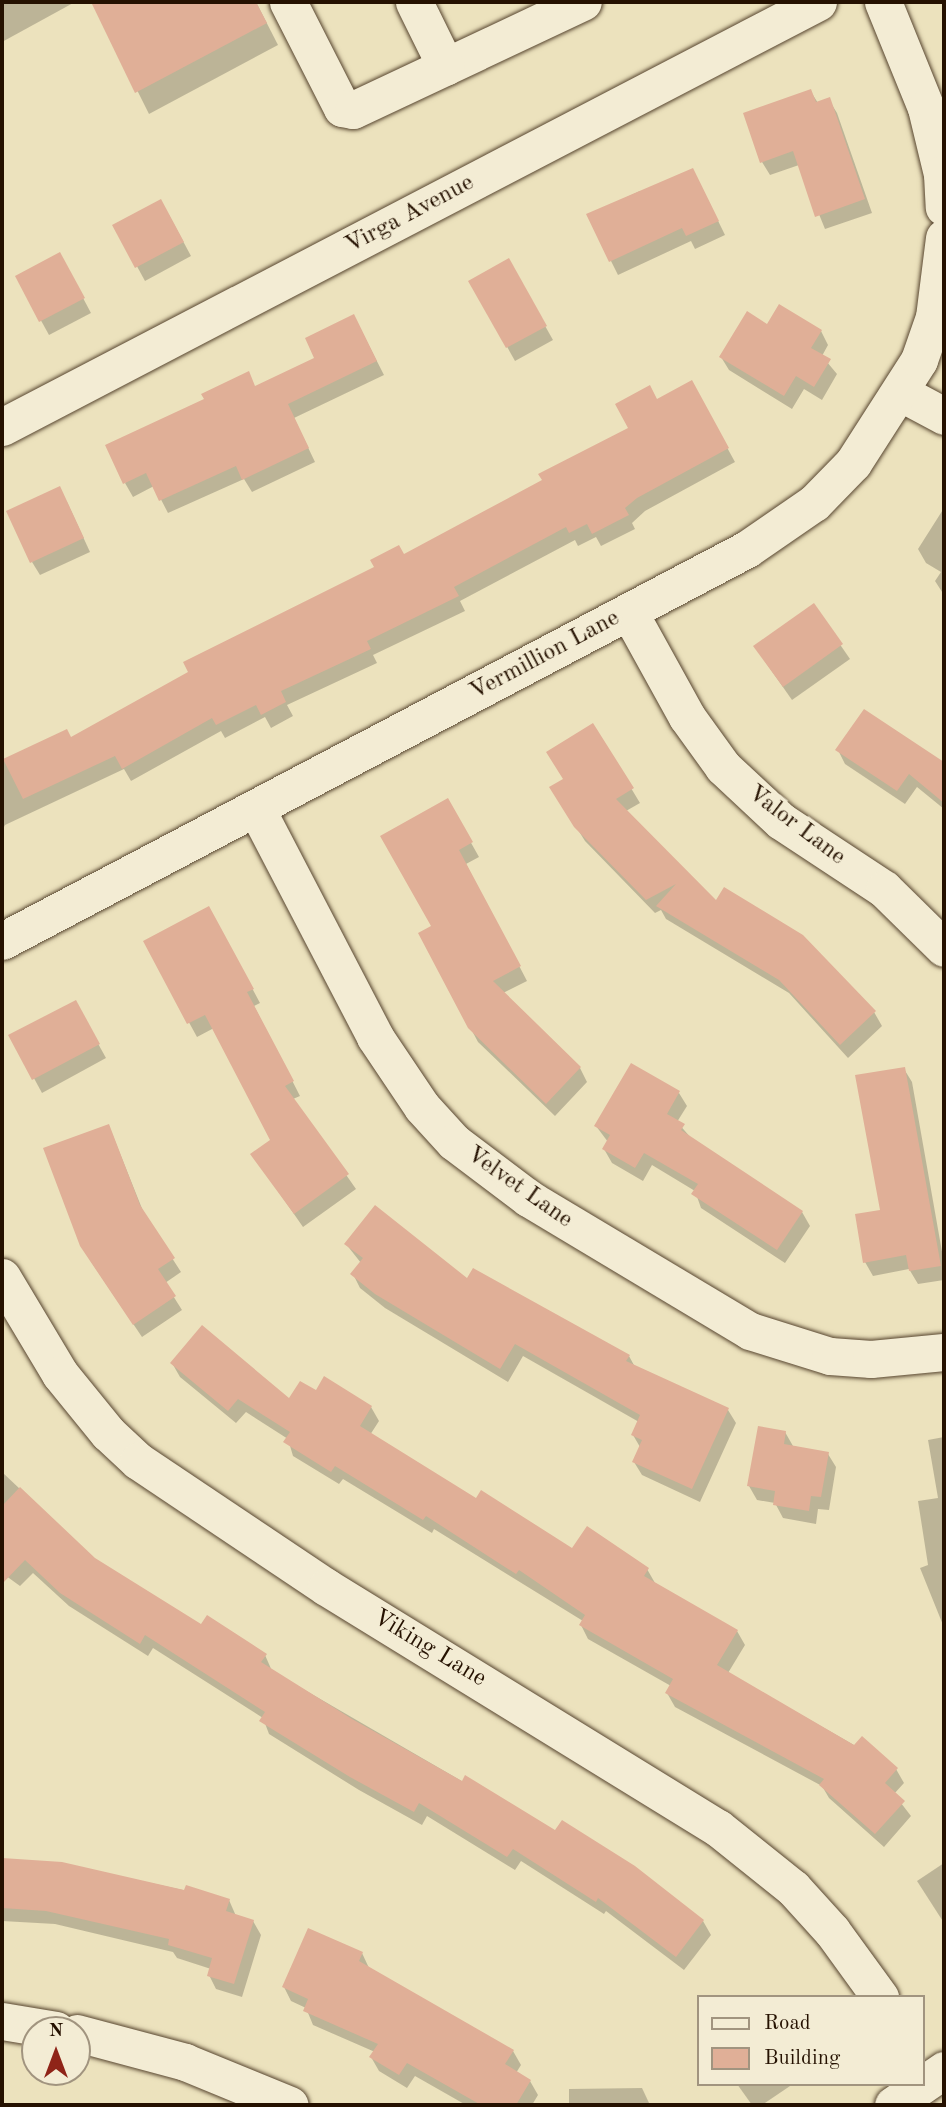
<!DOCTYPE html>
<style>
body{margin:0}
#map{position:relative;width:946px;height:2107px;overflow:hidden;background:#ece2bd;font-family:"Old Standard TT",serif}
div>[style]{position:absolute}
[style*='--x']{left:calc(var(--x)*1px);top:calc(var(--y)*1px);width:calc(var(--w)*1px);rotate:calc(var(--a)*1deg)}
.shadow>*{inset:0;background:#0003}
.building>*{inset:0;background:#e0af97}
.roads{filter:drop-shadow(0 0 2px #57452f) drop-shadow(0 0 2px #57452f)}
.minor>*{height:37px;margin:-18.5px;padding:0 18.5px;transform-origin:18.5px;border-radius:18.5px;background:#f3ecd4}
span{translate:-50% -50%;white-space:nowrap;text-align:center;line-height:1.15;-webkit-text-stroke:7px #f3ecd4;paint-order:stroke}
.street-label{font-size:24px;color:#251100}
.frame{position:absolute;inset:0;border:4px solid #251100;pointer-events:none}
.legend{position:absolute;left:697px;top:1995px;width:228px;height:91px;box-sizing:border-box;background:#f3ecd4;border:2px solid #a1947f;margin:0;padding:9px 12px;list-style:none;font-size:21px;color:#251100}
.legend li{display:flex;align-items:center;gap:14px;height:35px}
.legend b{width:35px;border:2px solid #a1947f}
.north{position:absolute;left:21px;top:2016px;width:70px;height:70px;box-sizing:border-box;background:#f3ecd4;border:2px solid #a1947f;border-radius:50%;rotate:0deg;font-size:19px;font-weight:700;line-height:28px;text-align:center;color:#251100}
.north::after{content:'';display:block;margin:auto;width:24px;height:32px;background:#8f2418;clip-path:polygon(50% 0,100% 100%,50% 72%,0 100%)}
</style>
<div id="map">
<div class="shadow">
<div style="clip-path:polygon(2px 2px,75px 2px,2px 42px)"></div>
<div style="clip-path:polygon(93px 2px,256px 2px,278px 45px,149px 114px)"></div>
<div style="clip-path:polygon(811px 92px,818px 103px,829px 100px,837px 113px,872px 213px,825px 229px,799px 165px,770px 175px,762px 162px)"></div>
<div style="clip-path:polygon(700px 184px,725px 235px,695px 249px,691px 241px,618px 275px,588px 215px,640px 191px,642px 194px)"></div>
<div style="clip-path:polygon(169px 215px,191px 256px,145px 281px,115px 226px)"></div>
<div style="clip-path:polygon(508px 260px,553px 340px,515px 361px,470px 281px)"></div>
<div style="clip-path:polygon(67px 268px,91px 313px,49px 335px,17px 277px)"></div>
<div style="clip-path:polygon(768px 326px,821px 331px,828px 345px,822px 356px,837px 374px,822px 400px,804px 389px,792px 409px,729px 370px,721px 357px)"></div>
<div style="clip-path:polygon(361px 330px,384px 375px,294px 418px,315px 462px,252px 492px,244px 479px,168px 513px,154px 486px,133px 497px,125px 483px,206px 400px,256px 387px,317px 359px)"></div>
<div style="clip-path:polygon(691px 382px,735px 462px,645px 511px,632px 523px,635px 529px,601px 546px,596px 537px,578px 546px,575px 540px,460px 601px,465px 611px,373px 655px,377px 663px,287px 705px,293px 716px,271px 728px,265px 717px,225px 738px,221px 731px,131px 781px,124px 769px,5px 825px,2px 831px,2px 762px,66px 731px,71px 739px,544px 481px,630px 428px,657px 401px)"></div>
<div style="clip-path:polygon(67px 502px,90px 552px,40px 575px,32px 562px)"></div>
<div style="clip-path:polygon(944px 508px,944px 595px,935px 581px,941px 572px,926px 563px,918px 549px)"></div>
<div style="clip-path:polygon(813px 605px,850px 659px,792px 700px,764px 660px)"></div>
<div style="clip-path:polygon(864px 711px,944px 764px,944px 809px,917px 787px,905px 804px,845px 764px,838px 750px)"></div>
<div style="clip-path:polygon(593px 725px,640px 803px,626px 811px,716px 903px,874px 1012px,882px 1026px,848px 1058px,789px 993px,666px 919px,661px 910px,655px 913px,585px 841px,560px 801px,565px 780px)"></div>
<div style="clip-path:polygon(447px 800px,479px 857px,466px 864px,527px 981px,503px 993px,580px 1068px,587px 1082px,555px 1116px,478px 1042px,470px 1027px)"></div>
<div style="clip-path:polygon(216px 921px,260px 1003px,254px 1006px,300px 1096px,293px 1099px,356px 1189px,303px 1227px,252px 1154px,272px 1140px,214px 1028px,197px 1037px,145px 942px)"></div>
<div style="clip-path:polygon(75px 1002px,106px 1058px,42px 1093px,11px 1036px)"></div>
<div style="clip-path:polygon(904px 1069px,912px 1082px,944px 1263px,944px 1280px,918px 1284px,909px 1269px,873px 1276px,865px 1262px,882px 1211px)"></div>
<div style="clip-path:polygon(679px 1093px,687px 1106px,677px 1122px,692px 1139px,802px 1212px,810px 1226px,785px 1263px,701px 1208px,695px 1191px,652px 1165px,643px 1181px,612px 1163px,604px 1149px,608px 1142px,596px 1126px)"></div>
<div style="clip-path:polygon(109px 1126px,145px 1216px,181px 1272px,165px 1283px,182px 1310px,142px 1337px,90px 1260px)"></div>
<div style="clip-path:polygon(346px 1244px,468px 1280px,629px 1356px,635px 1367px,728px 1410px,736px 1423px,700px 1502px,642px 1475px,634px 1462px,640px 1447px,633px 1435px,639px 1422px,523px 1356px,508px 1382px,385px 1308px,360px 1288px,353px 1274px,361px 1263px)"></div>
<div style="clip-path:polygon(172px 1363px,290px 1401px,317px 1392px,371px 1407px,379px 1421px,370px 1435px,477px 1500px,572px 1551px,647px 1569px,655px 1583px,737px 1631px,745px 1645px,728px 1673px,896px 1769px,904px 1783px,894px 1794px,911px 1816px,884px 1847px,829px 1798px,822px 1786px,675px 1707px,667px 1693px,671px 1686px,588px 1639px,581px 1625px,583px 1621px,434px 1529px,432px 1533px,343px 1479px,339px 1484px,293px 1456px,288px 1439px,246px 1412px,236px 1423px,180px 1377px)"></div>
<div style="clip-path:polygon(785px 1432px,793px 1446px,828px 1454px,836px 1467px,829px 1510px,818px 1509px,816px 1524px,783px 1518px,775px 1503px,757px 1500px,749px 1486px)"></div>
<div style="clip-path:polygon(944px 1437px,944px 1624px,943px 1625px,920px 1568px,928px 1565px,918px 1501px,938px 1498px,928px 1440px)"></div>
<div style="clip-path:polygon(2px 1472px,94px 1559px,201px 1626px,265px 1655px,272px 1671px,703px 1921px,711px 1935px,684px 1970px,606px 1911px,604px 1914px,521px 1861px,515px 1870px,427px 1816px,422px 1825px,359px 1790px,269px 1734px,263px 1718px,153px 1648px,148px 1656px,69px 1606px,33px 1573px,20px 1586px,2px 1573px)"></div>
<div style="clip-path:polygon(2px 1860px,63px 1864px,229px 1900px,236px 1916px,253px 1921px,261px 1935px,242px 1997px,216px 1989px,209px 1975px,211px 1969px,177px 1958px,173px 1952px,55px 1924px,2px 1921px)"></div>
<div style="clip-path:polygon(944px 1863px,944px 1923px,917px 1881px)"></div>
<div style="clip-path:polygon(362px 1953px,369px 1968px,513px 2051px,521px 2065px,516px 2073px,530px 2081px,538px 2095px,532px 2105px,466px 2105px,415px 2076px,407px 2088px,379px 2071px,371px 2057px,375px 2052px,313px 2025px,306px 2008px,291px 2001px,284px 1987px)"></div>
<div style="clip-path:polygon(737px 2084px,793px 2084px,762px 2105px,752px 2105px)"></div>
<div style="clip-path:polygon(642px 2088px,650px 2105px,569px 2105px,569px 2089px)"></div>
</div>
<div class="building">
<div style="clip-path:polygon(91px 2px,256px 2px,267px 23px,135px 93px)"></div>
<div style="clip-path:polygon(811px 89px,816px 102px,830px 97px,865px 199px,815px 217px,793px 151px,760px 163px,743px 113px)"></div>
<div style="clip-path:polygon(693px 168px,719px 221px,686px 236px,682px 228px,609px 262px,586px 214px)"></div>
<div style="clip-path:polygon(161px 199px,184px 242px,135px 268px,112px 225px)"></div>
<div style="clip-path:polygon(60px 252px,85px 298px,39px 322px,15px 276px)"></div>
<div style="clip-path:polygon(509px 258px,547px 326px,506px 348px,468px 281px)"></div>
<div style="clip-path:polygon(779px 304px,822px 330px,811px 348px,831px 359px,814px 387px,796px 376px,784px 396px,719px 357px,747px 311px,767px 324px)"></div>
<div style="clip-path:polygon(354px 314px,377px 361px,288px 404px,309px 448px,242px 480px,236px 466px,159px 501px,146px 473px,123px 484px,105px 445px,204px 399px,201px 394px,249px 371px,255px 386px,314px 358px,305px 338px)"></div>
<div style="clip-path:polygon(692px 380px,729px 448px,637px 498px,625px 508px,629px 515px,592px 534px,587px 524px,569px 533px,566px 527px,454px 587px,459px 596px,367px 641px,371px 649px,281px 691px,286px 702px,261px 715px,256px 705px,216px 725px,212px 718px,122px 769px,115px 756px,23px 799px,3px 759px,67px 729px,71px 737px,188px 672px,183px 662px,374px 567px,370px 560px,399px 545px,404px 554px,542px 480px,538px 474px,628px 428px,615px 404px,650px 385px,657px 399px)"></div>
<div style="clip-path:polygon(60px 486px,84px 538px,30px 563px,6px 511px)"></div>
<div style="clip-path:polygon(814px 603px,843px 644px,783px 687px,753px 646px)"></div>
<div style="clip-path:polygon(864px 709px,944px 762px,944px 803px,909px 774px,897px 791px,835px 750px)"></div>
<div style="clip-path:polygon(593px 723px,634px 788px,616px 799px,716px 900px,724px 887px,803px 935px,876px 1011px,840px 1045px,779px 980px,656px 906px,676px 884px,646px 900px,574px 827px,549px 787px,563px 779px,546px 752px)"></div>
<div style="clip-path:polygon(448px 798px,473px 842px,459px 850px,521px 966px,493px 981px,581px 1067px,546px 1104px,468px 1028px,418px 933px,431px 926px,380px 836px)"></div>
<div style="clip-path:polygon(209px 906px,254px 989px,247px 992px,294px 1081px,285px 1086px,349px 1174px,294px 1214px,250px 1154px,270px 1140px,205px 1015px,187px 1024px,143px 941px)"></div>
<div style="clip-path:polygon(76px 1000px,100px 1044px,32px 1080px,8px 1035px)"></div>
<div style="clip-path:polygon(631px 1063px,680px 1091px,667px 1114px,685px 1124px,681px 1130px,803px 1211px,777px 1250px,691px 1194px,698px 1184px,644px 1153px,635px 1168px,602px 1149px,610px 1135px,594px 1126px)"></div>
<div style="clip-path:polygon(905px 1067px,941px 1266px,909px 1271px,906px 1255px,863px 1263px,855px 1214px,880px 1210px,855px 1075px)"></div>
<div style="clip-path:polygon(109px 1124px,140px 1205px,175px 1258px,158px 1269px,176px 1296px,133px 1325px,80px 1246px,43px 1148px)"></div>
<div style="clip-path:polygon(375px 1205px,467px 1278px,473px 1268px,630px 1355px,626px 1361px,729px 1408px,692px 1489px,632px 1462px,642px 1440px,631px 1435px,640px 1415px,515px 1344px,500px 1369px,375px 1294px,350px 1274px,363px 1258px,344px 1244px)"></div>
<div style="clip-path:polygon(202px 1325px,289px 1398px,300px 1381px,316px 1390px,324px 1376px,372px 1406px,360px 1426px,476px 1498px,481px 1490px,572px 1548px,587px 1526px,649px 1568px,644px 1576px,738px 1630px,717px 1665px,854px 1745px,862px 1736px,898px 1768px,885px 1783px,905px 1801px,875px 1834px,819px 1785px,824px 1779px,665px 1693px,673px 1679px,579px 1625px,585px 1615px,519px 1570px,516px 1574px,426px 1516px,423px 1520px,335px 1466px,331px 1472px,283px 1442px,290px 1432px,238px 1399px,228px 1411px,170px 1363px)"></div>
<div style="clip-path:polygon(758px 1426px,786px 1431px,784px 1444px,829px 1452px,821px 1497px,811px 1496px,809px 1511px,773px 1505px,775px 1491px,747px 1486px)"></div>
<div style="clip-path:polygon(20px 1487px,95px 1558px,201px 1624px,207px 1615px,267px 1654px,261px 1662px,352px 1719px,462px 1781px,465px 1775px,555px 1830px,562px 1820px,635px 1866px,704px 1920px,676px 1957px,598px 1898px,596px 1902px,513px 1849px,507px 1857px,419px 1803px,414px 1812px,350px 1777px,259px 1721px,265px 1712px,145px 1635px,140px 1644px,60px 1593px,25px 1560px,2px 1584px,2px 1506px)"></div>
<div style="clip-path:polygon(2px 1858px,62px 1862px,184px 1890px,186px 1885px,230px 1899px,226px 1911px,254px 1920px,234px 1984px,207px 1976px,212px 1958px,168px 1945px,169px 1939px,46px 1911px,2px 1908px)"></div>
<div style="clip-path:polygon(308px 1928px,363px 1952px,359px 1961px,514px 2050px,505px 2064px,531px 2080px,516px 2105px,481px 2105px,407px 2063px,399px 2075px,369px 2057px,378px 2044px,303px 2011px,308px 1999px,282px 1987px)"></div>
</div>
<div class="roads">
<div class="minor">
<div style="--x:288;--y:2;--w:119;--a:63"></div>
<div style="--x:342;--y:108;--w:11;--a:10"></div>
<div style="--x:353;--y:110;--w:254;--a:-25.2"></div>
<div style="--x:414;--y:2;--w:72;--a:63.8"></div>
<div style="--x:883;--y:2;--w:114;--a:67.9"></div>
<div style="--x:926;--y:108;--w:68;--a:76.4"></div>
<div style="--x:942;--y:174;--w:33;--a:87"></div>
<div style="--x:901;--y:393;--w:49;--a:28.1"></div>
<div style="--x:2;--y:427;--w:920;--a:-27.51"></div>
<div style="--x:629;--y:612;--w:120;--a:61.1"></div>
<div style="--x:687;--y:717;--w:62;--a:54.2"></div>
<div style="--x:723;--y:767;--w:79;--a:43"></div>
<div style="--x:781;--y:821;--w:123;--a:33.4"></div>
<div style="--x:884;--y:889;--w:84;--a:44.5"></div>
<div style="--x:256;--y:808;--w:258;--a:62.5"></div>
<div style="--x:375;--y:1037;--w:84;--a:56.1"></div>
<div style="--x:422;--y:1107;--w:47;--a:47.6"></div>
<div style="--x:454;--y:1142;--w:93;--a:37.1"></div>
<div style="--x:528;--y:1198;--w:259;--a:30.9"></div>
<div style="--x:750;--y:1331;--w:84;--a:17.4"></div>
<div style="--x:830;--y:1356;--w:41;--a:4.2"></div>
<div style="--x:871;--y:1359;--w:73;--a:-5.5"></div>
<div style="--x:2;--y:941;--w:842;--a:-27.75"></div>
<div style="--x:747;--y:549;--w:81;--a:-34.5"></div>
<div style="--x:814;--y:503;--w:56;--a:-45.7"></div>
<div style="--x:853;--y:463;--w:122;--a:-57.3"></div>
<div style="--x:919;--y:360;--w:46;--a:-70.8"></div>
<div style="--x:934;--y:317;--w:80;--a:-82.8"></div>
<div style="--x:2;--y:1277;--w:113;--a:59.1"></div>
<div style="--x:60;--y:1374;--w:76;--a:50.9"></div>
<div style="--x:108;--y:1433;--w:41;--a:43"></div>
<div style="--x:138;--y:1461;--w:226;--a:33.8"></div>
<div style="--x:326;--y:1587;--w:460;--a:31.6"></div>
<div style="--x:718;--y:1828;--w:96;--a:38.7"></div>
<div style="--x:793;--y:1888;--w:58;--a:47.8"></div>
<div style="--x:832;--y:1931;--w:82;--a:54"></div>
<div style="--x:2;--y:2021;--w:55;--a:9.5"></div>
<div style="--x:77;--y:2033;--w:112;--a:15"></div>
<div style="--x:185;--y:2062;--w:113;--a:22.3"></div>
<div style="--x:893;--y:2105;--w:62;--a:-34.5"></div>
</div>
</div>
<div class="street-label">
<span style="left:410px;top:215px;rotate:-28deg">Virga Avenue</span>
<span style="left:545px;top:656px;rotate:-28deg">Vermillion Lane</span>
<span style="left:796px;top:826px;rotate:37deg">Valor Lane</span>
<span style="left:519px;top:1188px;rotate:35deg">Velvet Lane</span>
<span style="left:429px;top:1649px;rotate:31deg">Viking Lane</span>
</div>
<div class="frame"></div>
<ul class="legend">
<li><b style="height:9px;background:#f3ecd4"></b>Road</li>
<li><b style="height:19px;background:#e0af97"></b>Building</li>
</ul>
<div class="north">N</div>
</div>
